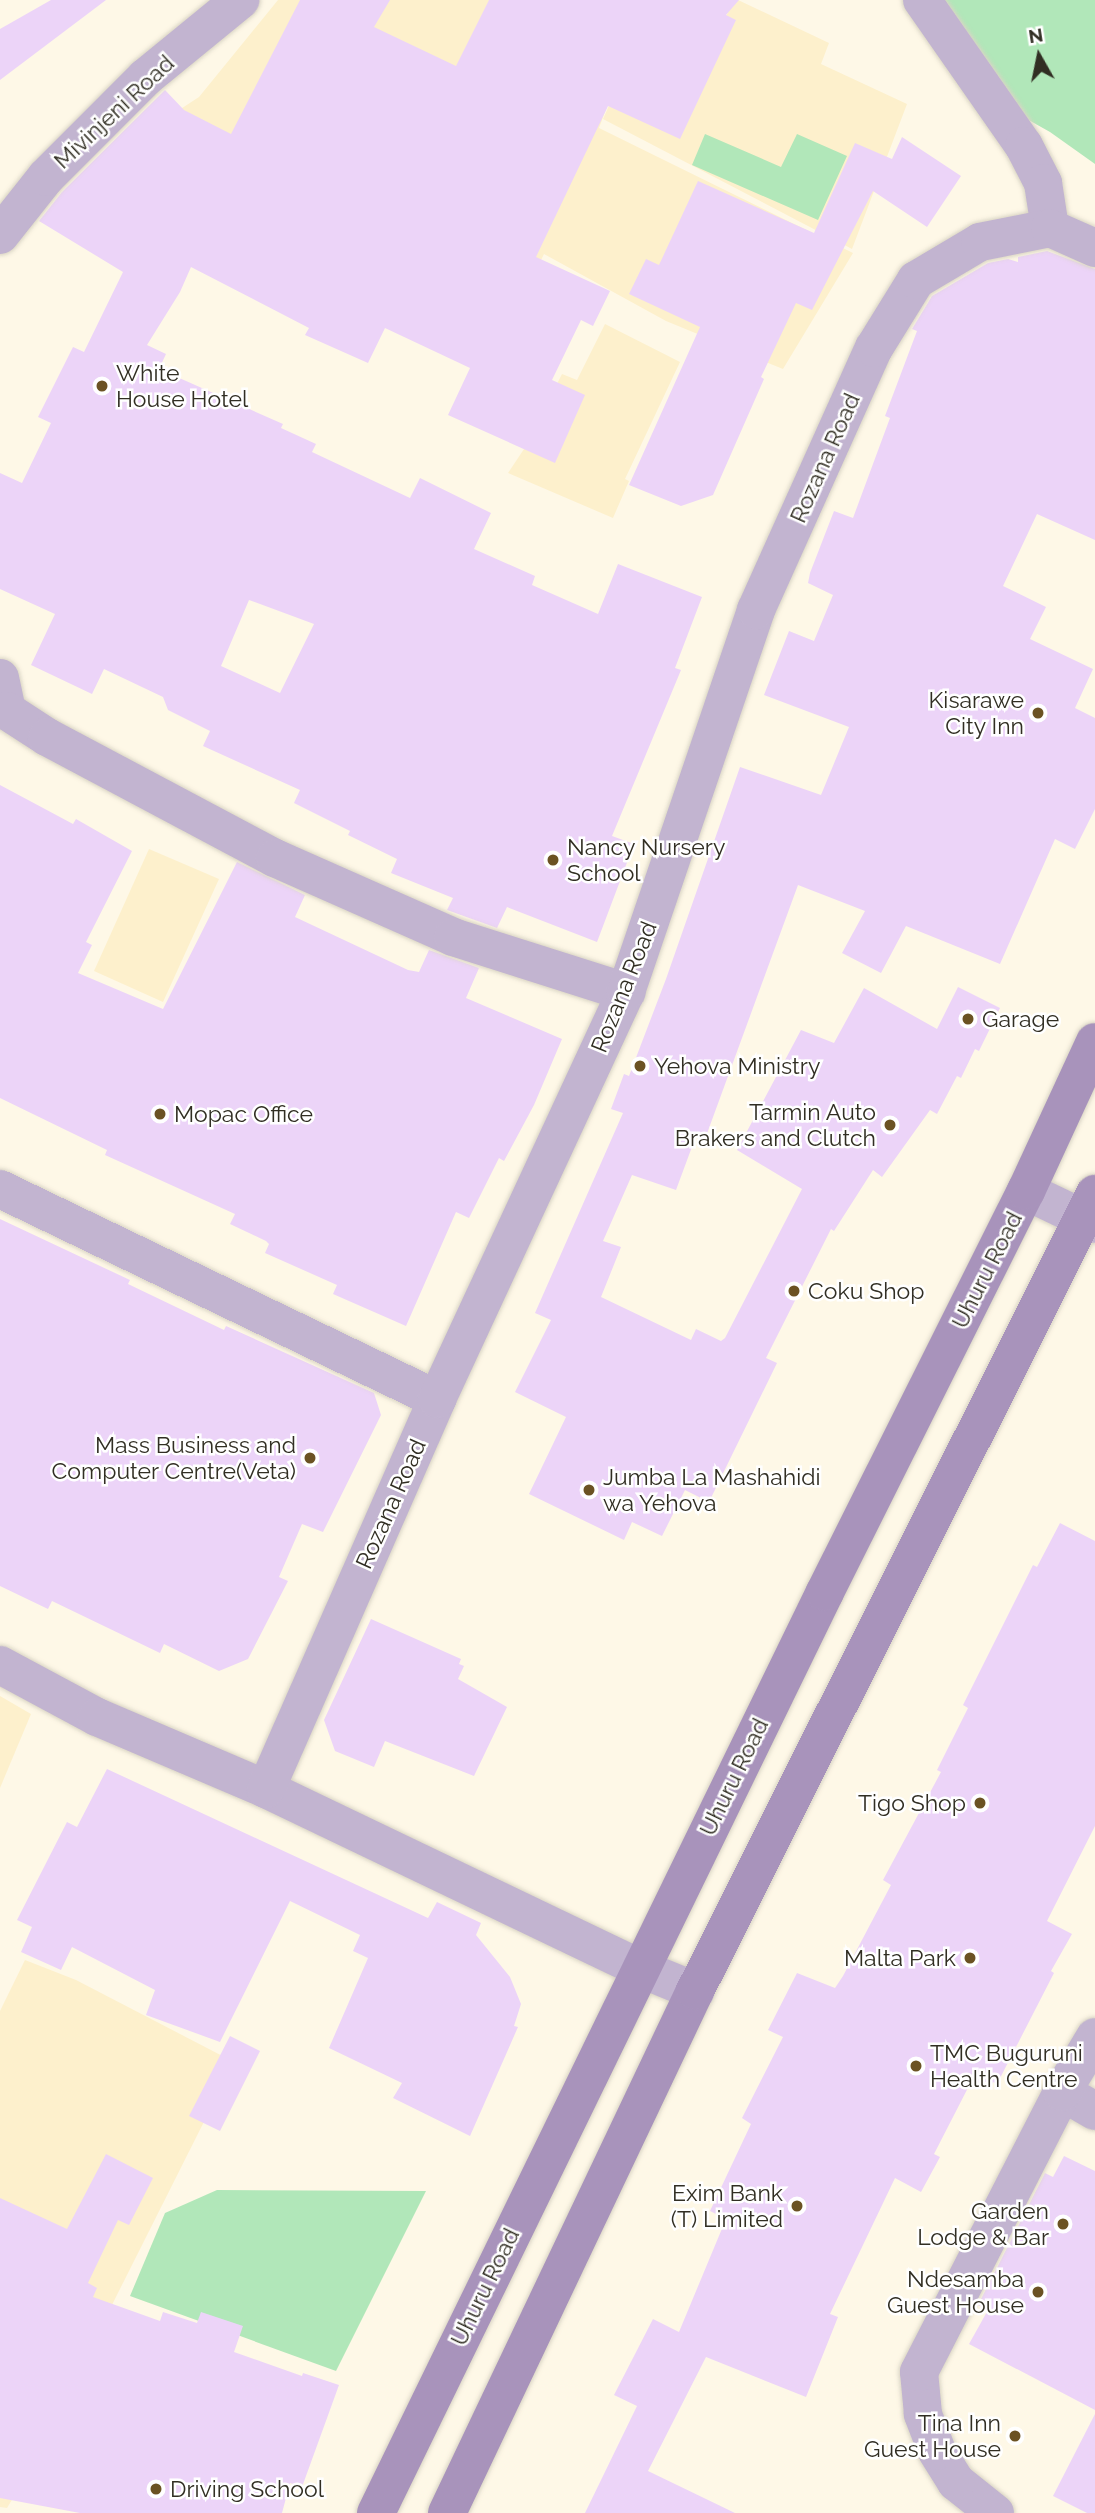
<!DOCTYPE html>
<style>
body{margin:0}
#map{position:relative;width:1095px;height:2513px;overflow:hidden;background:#fef8e7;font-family:Raleway,sans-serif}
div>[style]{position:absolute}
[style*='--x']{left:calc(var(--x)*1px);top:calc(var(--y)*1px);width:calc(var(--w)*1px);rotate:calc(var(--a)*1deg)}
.built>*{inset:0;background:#fdf0cc}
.green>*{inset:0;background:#b1e7b9}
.building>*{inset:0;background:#ecd4f8}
.roads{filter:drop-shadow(0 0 2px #d9d4c4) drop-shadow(0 0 2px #d9d4c4)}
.minor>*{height:38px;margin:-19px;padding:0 19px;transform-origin:19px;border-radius:19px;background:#c2b4d0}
.secondary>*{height:38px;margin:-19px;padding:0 19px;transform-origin:19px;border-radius:19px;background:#a893bb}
.dots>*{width:19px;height:19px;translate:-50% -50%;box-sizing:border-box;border:4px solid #fff;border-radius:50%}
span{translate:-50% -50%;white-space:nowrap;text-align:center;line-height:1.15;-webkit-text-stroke:5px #fff;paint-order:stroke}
.street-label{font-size:23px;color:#312e23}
.poi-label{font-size:23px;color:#312e23}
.left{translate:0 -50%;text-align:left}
.right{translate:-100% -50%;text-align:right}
.north{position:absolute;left:1004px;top:21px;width:70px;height:70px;-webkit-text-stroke:5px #fff;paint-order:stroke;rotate:351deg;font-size:19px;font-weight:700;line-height:28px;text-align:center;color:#312e23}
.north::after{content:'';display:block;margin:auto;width:24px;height:32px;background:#312e23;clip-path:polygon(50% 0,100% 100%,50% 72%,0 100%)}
</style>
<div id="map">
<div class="built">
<div style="clip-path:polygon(278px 0,638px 0,645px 4px,599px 128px,853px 253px,783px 369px,666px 321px,544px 254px,522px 299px,176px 112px,199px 97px)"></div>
<div style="clip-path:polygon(656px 0,726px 16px,735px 0,738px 0,829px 43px,821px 64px,907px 104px,852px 249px,603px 119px)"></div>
<div style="clip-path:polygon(605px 324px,680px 362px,625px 479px,629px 481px,613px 518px,508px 473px,524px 449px,562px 374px,577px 380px)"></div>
<div style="clip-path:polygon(149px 849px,219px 879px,163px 1002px,94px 971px)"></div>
<div style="clip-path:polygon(0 1696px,31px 1714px,0 1788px)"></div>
<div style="clip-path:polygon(25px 1960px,76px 1980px,234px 2062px,26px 2476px,7px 2508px,0 2507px,0 2011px)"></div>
</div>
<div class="green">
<div style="clip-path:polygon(931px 0,1095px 0,1095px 164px,1050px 132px,984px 95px)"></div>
<div style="clip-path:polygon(705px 134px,781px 167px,797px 134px,847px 156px,818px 220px,692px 165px)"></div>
<div style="clip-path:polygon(217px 2190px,426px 2191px,336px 2371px,130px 2296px,165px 2213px)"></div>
</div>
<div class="building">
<div style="clip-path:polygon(51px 0,106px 0,0 80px,0 29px)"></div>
<div style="clip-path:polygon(evenodd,300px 0,390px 0,374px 27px,456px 66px,489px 0,739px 0,726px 15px,736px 20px,680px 139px,608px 106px,536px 257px,610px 291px,593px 326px,581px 320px,552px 380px,585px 395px,555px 463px,448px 415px,470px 368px,385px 328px,368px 363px,305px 335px,309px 328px,191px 267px,180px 292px,147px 345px,166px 354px,159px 369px,283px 424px,281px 428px,316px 444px,312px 452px,410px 498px,420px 478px,491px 513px,474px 549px,535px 576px,532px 585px,598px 614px,618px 564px,702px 597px,675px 668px,681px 670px,612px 836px,634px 844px,597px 942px,507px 907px,497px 928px,447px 910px,453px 898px,391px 873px,397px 859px,348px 835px,350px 831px,294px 803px,300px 790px,203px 746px,210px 731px,168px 710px,163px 697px,104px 669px,92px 694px,31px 665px,55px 614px,0 589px,0 473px,22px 483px,51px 423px,38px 417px,73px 347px,84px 352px,123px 272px,39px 221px,62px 192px,165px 90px,184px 110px,231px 134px,300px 0,249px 600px,314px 624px,280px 693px,221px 666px,249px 600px)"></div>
<div style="clip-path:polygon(902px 137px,961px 176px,927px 227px,873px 191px,812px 310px,796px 303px,761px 377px,764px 379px,713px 495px,681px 506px,629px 485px,700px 327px,629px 294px,646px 259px,659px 265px,698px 181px,814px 233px,855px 143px,892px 159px)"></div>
<div style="clip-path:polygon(1047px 251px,1095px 269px,1095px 540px,1037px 514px,1003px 586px,1046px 607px,1030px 639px,1093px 669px,1075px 708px,1095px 718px,1095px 809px,1075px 849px,1055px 839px,1000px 964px,906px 926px,881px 973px,842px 953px,865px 911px,798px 885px,705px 1139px,696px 1136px,676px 1190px,632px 1175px,603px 1241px,621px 1247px,601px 1297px,691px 1340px,696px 1329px,721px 1341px,725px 1338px,802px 1189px,737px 1150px,801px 1030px,834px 1043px,864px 988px,937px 1029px,958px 987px,1000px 1008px,979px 1051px,975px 1049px,961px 1078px,957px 1076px,937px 1114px,930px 1110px,882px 1177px,873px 1170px,834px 1231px,831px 1229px,766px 1358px,777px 1363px,709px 1502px,685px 1490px,662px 1536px,632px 1522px,624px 1540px,529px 1494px,566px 1417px,515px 1392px,551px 1320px,535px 1313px,623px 1113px,611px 1109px,624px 1074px,629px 1076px,666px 979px,740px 767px,821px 795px,849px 727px,764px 695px,789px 631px,814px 641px,833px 595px,808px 583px,810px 573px,834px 511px,853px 518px,890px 418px,885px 416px,917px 331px,912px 329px,932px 296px,988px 263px,1008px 259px,1018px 262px,1018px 257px)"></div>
<div style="clip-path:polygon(0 785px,73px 824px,76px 819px,132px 851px,86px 942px,92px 945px,78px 973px,163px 1009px,237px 862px,305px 895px,295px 917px,408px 970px,419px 972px,429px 950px,479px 968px,466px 998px,562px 1039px,534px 1105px,504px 1161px,499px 1158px,469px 1218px,456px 1212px,406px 1326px,333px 1294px,337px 1285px,265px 1253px,269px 1244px,266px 1241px,230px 1224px,235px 1214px,105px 1155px,107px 1150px,0 1098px)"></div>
<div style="clip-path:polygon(0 1219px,130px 1280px,128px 1284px,224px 1330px,226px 1326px,374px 1393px,381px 1415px,323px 1532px,302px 1524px,279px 1577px,288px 1581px,248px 1659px,219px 1671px,164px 1644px,160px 1653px,52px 1601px,48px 1609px,0 1586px)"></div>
<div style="clip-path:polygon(1060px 1523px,1095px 1541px,1095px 1826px,1047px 1921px,1072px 1934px,1051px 1971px,1054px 1973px,997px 2084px,993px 2082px,990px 2088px,972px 2080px,934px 2154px,940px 2157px,921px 2192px,895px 2178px,830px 2314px,838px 2317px,806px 2397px,706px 2357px,648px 2471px,735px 2513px,585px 2513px,637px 2406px,614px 2395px,653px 2319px,679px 2332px,726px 2219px,710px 2211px,751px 2124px,742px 2118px,783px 2037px,768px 2030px,797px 1973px,835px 1988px,843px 1976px,891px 1885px,883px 1880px,941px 1772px,937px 1770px,968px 1708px,963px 1705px,1033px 1565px,1037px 1567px)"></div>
<div style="clip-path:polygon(371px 1619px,461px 1659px,459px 1664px,464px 1666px,458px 1679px,507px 1707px,474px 1776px,385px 1741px,374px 1767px,335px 1751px,324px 1720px)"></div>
<div style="clip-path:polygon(107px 1769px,428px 1918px,437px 1902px,481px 1923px,476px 1935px,510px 1977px,521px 2004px,514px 2026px,518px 2027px,470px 2136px,393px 2098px,402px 2083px,329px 2048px,368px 1958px,353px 1951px,360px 1935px,290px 1901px,220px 2042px,146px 2015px,155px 1990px,72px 1947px,61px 1970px,21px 1952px,32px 1927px,17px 1920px,67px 1822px,77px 1827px)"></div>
<div style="clip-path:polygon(230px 2036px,260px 2051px,220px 2131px,189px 2116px)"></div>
<div style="clip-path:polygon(106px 2154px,153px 2178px,129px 2225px,118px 2220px,88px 2283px,97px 2288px,93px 2297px,160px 2321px,163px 2312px,197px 2323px,201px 2312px,243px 2326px,234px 2352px,302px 2376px,303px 2373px,339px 2385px,302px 2487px,290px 2483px,282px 2513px,80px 2513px,0 2498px,0 2198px,67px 2229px)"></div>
<div style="clip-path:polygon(1064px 2156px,1095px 2171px,1095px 2410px,969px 2344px,988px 2310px,978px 2305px,1045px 2173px,1053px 2177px)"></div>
<div style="clip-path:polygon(1095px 2414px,1095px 2513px,1087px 2513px,1053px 2496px)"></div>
</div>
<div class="roads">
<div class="minor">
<div style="--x:922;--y:0;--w:178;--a:55.1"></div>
<div style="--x:1024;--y:146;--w:42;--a:62.8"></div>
<div style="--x:1043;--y:183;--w:46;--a:81.2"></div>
<div style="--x:0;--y:235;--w:74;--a:-51.6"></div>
<div style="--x:46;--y:177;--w:141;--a:-45"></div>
<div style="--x:146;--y:77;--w:122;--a:-39.3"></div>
<div style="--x:0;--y:678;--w:34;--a:78"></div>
<div style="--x:7;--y:711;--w:48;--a:33"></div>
<div style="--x:47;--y:737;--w:258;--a:28"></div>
<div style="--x:275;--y:858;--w:195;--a:23.9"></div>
<div style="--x:453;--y:937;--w:182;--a:17.6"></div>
<div style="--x:0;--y:1189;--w:485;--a:25.7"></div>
<div style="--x:1026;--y:1191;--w:76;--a:25.6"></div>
<div style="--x:0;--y:1665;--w:110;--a:28.2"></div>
<div style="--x:97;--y:1717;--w:184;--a:23.1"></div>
<div style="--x:266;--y:1789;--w:414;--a:25.6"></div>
<div style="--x:639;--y:1968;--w:61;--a:22.3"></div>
<div style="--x:266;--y:1789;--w:426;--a:-66.3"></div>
<div style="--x:437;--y:1399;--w:449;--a:-65.1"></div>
<div style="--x:626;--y:992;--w:404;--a:-71.2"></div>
<div style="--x:756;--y:610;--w:287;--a:-65.8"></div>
<div style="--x:874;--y:348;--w:80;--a:-58.3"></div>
<div style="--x:916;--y:280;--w:74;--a:-30.7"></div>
<div style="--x:980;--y:242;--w:71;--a:-11.3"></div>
<div style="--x:1050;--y:228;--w:49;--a:24"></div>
<div style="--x:1062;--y:2092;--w:38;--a:30"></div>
<div style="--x:995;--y:2513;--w:50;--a:-141.5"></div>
<div style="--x:956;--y:2482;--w:36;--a:-122"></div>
<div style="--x:937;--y:2451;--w:40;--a:-111"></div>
<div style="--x:923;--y:2414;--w:42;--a:-95.4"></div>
<div style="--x:919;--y:2372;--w:314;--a:-62.9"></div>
<div style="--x:1062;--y:2092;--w:64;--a:-59"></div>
</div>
<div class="secondary">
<div style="--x:376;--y:2513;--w:1025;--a:-64.01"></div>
<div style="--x:825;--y:1592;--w:449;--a:-63.4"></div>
<div style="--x:1026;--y:1191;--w:164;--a:-65.2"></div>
<div style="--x:447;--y:2513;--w:578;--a:-64.59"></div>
<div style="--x:695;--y:1991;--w:892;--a:-63.35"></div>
</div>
</div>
<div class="dots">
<div style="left:102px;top:386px;background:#6b5223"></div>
<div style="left:1038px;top:713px;background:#6b5223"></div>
<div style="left:553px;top:860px;background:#6b5223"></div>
<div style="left:968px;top:1019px;background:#6b5223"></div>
<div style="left:640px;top:1066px;background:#6b5223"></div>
<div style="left:160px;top:1114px;background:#6b5223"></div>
<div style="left:890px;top:1125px;background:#6b5223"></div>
<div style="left:794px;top:1291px;background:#6b5223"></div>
<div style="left:310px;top:1458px;background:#6b5223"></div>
<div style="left:589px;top:1490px;background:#6b5223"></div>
<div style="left:980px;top:1803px;background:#6b5223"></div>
<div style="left:970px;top:1958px;background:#6b5223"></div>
<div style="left:916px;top:2066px;background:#6b5223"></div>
<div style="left:797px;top:2206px;background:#6b5223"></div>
<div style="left:1063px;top:2224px;background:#6b5223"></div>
<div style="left:1038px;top:2292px;background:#6b5223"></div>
<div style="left:1015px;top:2436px;background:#6b5223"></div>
<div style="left:156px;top:2489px;background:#6b5223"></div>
</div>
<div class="street-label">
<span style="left:114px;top:112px;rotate:-43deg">Mivinjeni Road</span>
<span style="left:825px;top:458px;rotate:-66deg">Rozana Road</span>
<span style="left:624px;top:987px;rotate:-68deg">Rozana Road</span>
<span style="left:987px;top:1270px;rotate:-63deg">Uhuru Road</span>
<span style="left:391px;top:1504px;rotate:-66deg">Rozana Road</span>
<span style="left:734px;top:1777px;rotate:-64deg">Uhuru Road</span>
<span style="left:485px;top:2287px;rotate:-64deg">Uhuru Road</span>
</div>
<div class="poi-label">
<span class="left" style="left:116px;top:386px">White<br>House Hotel</span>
<span class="right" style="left:1024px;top:713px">Kisarawe<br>City Inn</span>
<span class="left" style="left:567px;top:860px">Nancy Nursery<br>School</span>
<span class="left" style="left:982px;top:1019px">Garage</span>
<span class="left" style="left:654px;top:1066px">Yehova Ministry</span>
<span class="right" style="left:876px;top:1125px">Tarmin Auto<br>Brakers and Clutch</span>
<span class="left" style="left:174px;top:1114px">Mopac Office</span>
<span class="left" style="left:808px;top:1291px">Coku Shop</span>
<span class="right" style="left:296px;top:1458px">Mass Business and<br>Computer Centre(Veta)</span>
<span class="left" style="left:603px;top:1490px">Jumba La Mashahidi<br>wa Yehova</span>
<span class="right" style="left:966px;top:1803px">Tigo Shop</span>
<span class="right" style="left:956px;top:1958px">Malta Park</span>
<span class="left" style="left:930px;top:2066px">TMC Buguruni<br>Health Centre</span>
<span class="right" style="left:783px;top:2206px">Exim Bank<br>(T) Limited</span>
<span class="right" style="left:1049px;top:2224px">Garden<br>Lodge &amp; Bar</span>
<span class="right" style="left:1024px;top:2292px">Ndesamba<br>Guest House</span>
<span class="right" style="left:1001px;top:2436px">Tina Inn<br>Guest House</span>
<span class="left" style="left:170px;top:2489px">Driving School</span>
</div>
<div class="north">N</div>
</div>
